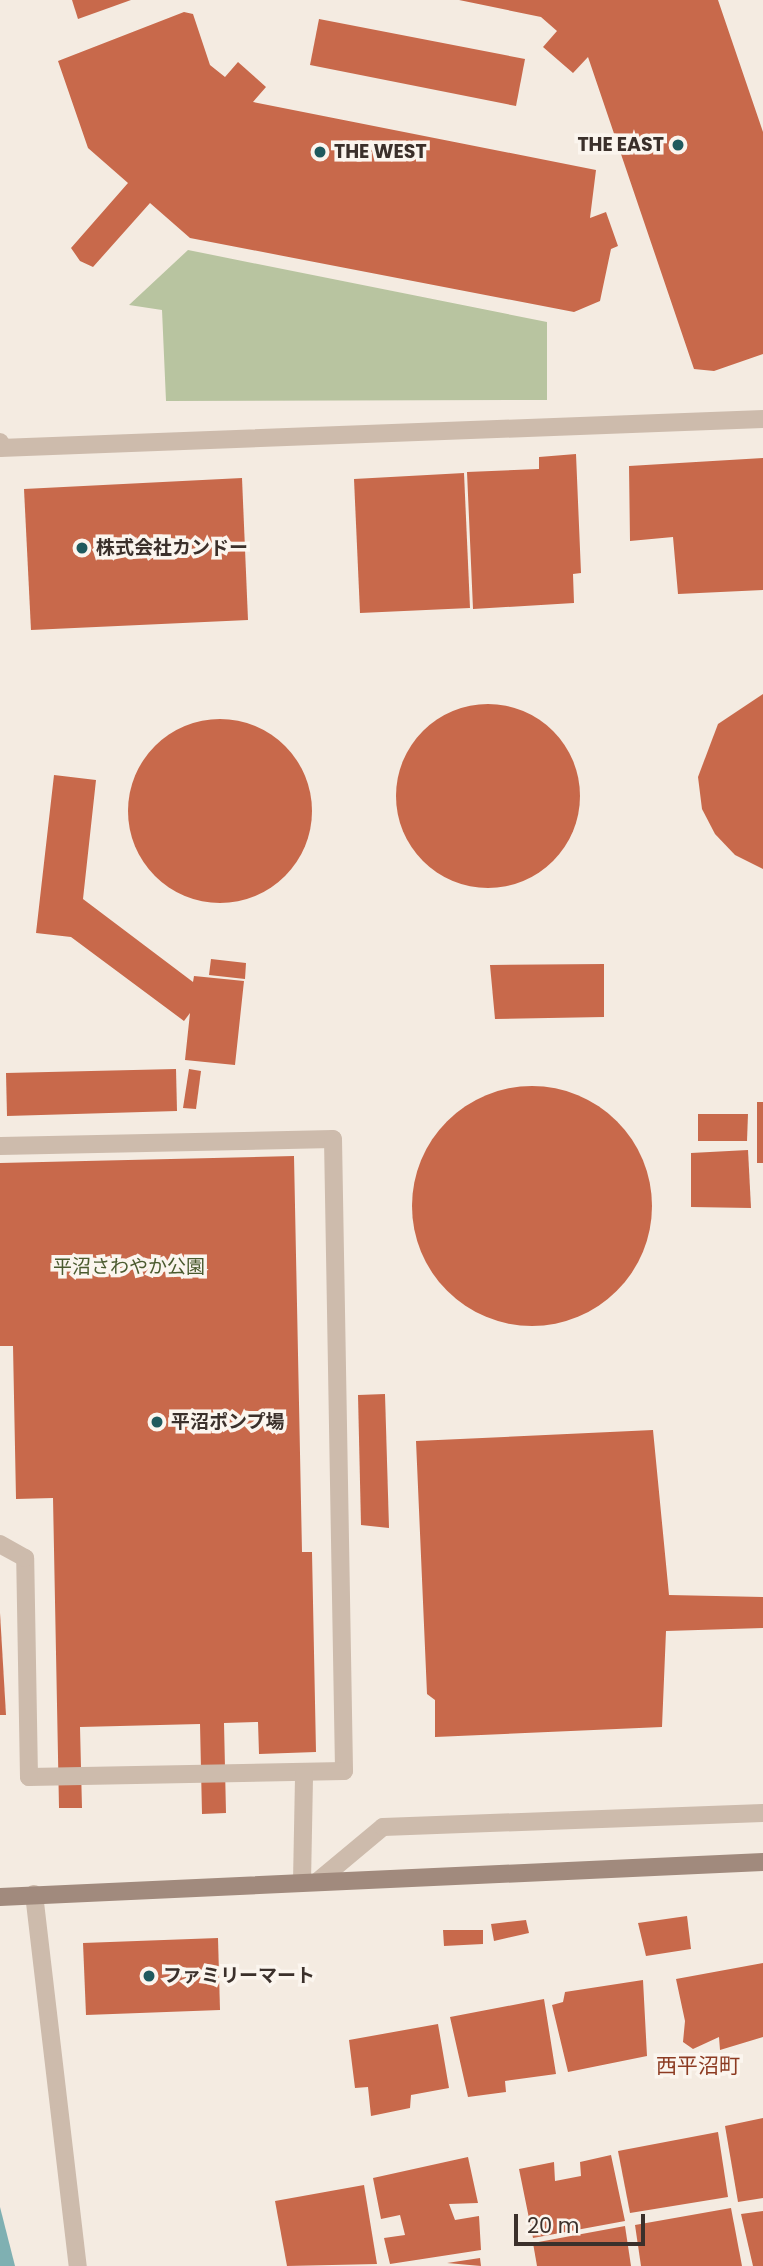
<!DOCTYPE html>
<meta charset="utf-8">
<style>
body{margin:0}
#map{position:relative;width:763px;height:2266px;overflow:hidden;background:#f4ebe1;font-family:Poppins,"Noto Sans JP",sans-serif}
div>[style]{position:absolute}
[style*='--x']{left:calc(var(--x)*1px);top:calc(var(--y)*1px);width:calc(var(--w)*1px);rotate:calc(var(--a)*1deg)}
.green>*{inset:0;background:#b8c4a0}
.water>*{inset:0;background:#7fb0b2}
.building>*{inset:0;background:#c8694b}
.round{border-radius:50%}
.lane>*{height:18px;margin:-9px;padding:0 9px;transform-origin:9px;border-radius:9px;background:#cdbbac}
.street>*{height:18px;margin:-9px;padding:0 9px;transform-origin:9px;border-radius:9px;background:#cdbbac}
.secondary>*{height:18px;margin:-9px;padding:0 9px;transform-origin:9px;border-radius:9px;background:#a18a7d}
.dots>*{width:19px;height:19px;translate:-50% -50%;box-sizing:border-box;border:4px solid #fbf5ee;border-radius:50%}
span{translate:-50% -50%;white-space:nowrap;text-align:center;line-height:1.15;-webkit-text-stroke:7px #fbf5ee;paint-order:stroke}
.poi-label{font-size:19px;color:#3b302b;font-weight:700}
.right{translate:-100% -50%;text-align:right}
.left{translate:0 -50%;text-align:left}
.park-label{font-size:19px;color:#4a5a2e}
.neighbourhood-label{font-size:21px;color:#8c3b22}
.scale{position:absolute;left:514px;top:2214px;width:131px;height:32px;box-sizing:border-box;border:4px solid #3b302b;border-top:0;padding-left:9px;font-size:21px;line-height:24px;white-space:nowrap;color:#3b302b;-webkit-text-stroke:5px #fbf5ee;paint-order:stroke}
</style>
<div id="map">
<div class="green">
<div style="clip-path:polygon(188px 250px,547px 322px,547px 400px,166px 401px,162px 310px,129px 305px)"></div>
</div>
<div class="water">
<div style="clip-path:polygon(0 2207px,15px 2266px,0 2266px)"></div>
</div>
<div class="building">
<div style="clip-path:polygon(72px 0,131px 0,78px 19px)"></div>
<div style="clip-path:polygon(459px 0,718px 0,763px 132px,763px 354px,714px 371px,694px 369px,588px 57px,573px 73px,543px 47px,557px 31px,541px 17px)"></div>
<div style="clip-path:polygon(184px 12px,193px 14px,210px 65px,225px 77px,238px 62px,266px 87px,253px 102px,596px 170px,590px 218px,606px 212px,618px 246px,611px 249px,600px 301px,574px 312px,190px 238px,150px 203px,93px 267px,80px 261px,71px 248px,128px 183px,88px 148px,58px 61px)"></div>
<div style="clip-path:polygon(319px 19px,525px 59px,516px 106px,310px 65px)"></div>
<div style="clip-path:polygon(576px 454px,581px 573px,573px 574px,574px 603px,473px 609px,467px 472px,539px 469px,539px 457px)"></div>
<div style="clip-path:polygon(763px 458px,763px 590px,678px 594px,673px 537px,630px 541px,629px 466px)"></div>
<div style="clip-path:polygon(464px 473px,470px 608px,360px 613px,354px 479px)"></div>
<div style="clip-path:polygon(242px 478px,248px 620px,31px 630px,24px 489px)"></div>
<div style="clip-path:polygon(763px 694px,763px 869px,735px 855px,715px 834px,702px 809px,698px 777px,718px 724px)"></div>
<div class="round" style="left:396px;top:704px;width:184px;height:184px"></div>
<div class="round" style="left:128px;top:719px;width:184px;height:184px"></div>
<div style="clip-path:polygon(54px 775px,96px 780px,83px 899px,193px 982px,194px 976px,244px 981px,235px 1065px,185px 1060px,190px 1013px,184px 1021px,71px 937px,36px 933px)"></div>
<div style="clip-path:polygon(211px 959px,246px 963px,245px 979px,209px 975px)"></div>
<div style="clip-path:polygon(604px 964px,604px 1017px,495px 1019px,490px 965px)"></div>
<div style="clip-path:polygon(176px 1069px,177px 1111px,7px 1116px,6px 1073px)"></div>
<div style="clip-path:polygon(189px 1069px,201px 1071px,196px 1109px,183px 1108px)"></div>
<div class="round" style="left:412px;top:1086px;width:240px;height:240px"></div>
<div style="clip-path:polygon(757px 1102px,763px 1102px,763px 1163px,757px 1163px)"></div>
<div style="clip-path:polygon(698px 1114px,748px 1114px,747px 1141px,698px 1141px)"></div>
<div style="clip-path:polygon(748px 1150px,751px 1208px,691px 1207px,691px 1153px)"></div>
<div style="clip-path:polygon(294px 1156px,302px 1552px,312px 1552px,316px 1752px,259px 1754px,258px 1722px,224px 1723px,226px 1813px,202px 1814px,200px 1724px,80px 1727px,82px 1808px,59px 1808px,53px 1498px,16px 1499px,13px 1346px,0 1346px,0 1163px)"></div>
<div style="clip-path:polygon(385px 1394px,389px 1528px,361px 1525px,358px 1395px)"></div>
<div style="clip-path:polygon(653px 1430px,669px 1595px,763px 1597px,763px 1628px,666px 1631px,662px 1727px,435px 1737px,435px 1700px,427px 1694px,416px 1441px)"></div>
<div style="clip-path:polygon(0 1613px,6px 1715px,0 1715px)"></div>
<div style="clip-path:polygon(687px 1916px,691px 1949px,646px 1956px,638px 1923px)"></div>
<div style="clip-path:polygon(526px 1920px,529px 1933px,494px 1941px,491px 1924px)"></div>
<div style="clip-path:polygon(443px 1930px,483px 1930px,483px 1944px,444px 1946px)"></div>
<div style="clip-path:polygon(218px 1938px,220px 2010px,86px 2015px,83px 1943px)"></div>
<div style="clip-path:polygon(763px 1963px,763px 2037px,720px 2050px,719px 2037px,693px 2049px,683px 2042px,685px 2021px,676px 1979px)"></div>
<div style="clip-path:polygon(643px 1980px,647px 2056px,568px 2072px,552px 2005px,563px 2002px,565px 1992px)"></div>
<div style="clip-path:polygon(544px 1999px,556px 2074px,505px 2081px,506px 2092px,468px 2097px,450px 2017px)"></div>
<div style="clip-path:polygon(438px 2024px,449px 2088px,411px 2095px,410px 2108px,371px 2116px,368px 2087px,355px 2088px,349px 2040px)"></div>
<div style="clip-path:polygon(763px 2118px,763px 2198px,738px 2202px,725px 2126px)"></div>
<div style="clip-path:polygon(718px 2132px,728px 2197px,630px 2213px,618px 2151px)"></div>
<div style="clip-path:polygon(611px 2155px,625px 2221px,533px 2238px,519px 2169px,554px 2162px,555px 2181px,581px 2176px,580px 2162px)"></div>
<div style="clip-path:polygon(468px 2157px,478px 2203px,449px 2204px,455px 2220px,479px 2216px,481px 2250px,390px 2264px,384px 2238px,405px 2235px,400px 2215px,381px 2219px,373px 2178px)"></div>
<div style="clip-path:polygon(364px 2185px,377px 2264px,287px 2266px,275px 2201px)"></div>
<div style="clip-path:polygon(731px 2208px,742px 2266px,641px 2266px,635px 2225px)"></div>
<div style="clip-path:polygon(763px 2211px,763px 2266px,753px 2266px,741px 2214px)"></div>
<div style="clip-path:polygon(625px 2226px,631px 2266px,537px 2266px,533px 2243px)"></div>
<div style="clip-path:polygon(480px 2258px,481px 2266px,447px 2263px)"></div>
</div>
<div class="lane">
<div style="--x:0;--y:1146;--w:333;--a:-1.2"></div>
<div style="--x:333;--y:1139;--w:632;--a:89"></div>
<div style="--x:344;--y:1771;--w:315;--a:178.9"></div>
<div style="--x:29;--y:1777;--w:219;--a:-91"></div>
<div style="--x:25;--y:1558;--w:29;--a:-151"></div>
<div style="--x:302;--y:1882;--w:107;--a:-88.9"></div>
<div style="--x:34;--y:1894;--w:375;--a:83.3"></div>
</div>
<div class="street">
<div style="--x:0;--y:442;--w:6;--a:90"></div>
<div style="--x:0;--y:448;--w:764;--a:-2.18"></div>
<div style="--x:317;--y:1882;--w:86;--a:-39.8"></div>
<div style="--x:383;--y:1827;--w:380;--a:-2.1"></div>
</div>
<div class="secondary">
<div style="--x:0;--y:1897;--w:764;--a:-2.63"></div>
</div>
<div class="dots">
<div style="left:678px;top:145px;background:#1f5a5e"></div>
<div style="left:320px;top:152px;background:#1f5a5e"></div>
<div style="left:82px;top:548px;background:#1f5a5e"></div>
<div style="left:157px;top:1422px;background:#1f5a5e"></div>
<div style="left:149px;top:1976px;background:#1f5a5e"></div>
</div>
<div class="poi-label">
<span class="right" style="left:664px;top:145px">THE EAST</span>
<span class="left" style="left:334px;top:152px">THE WEST</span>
<span class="left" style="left:96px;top:548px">株式会社カンドー</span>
<span class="left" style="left:171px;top:1422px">平沼ポンプ場</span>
<span class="left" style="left:163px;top:1976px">ファミリーマート</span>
</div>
<div class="park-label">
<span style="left:129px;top:1267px">平沼さわやか公園</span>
</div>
<div class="neighbourhood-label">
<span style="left:698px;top:2066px">西平沼町</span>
</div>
<div class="scale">20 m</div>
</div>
